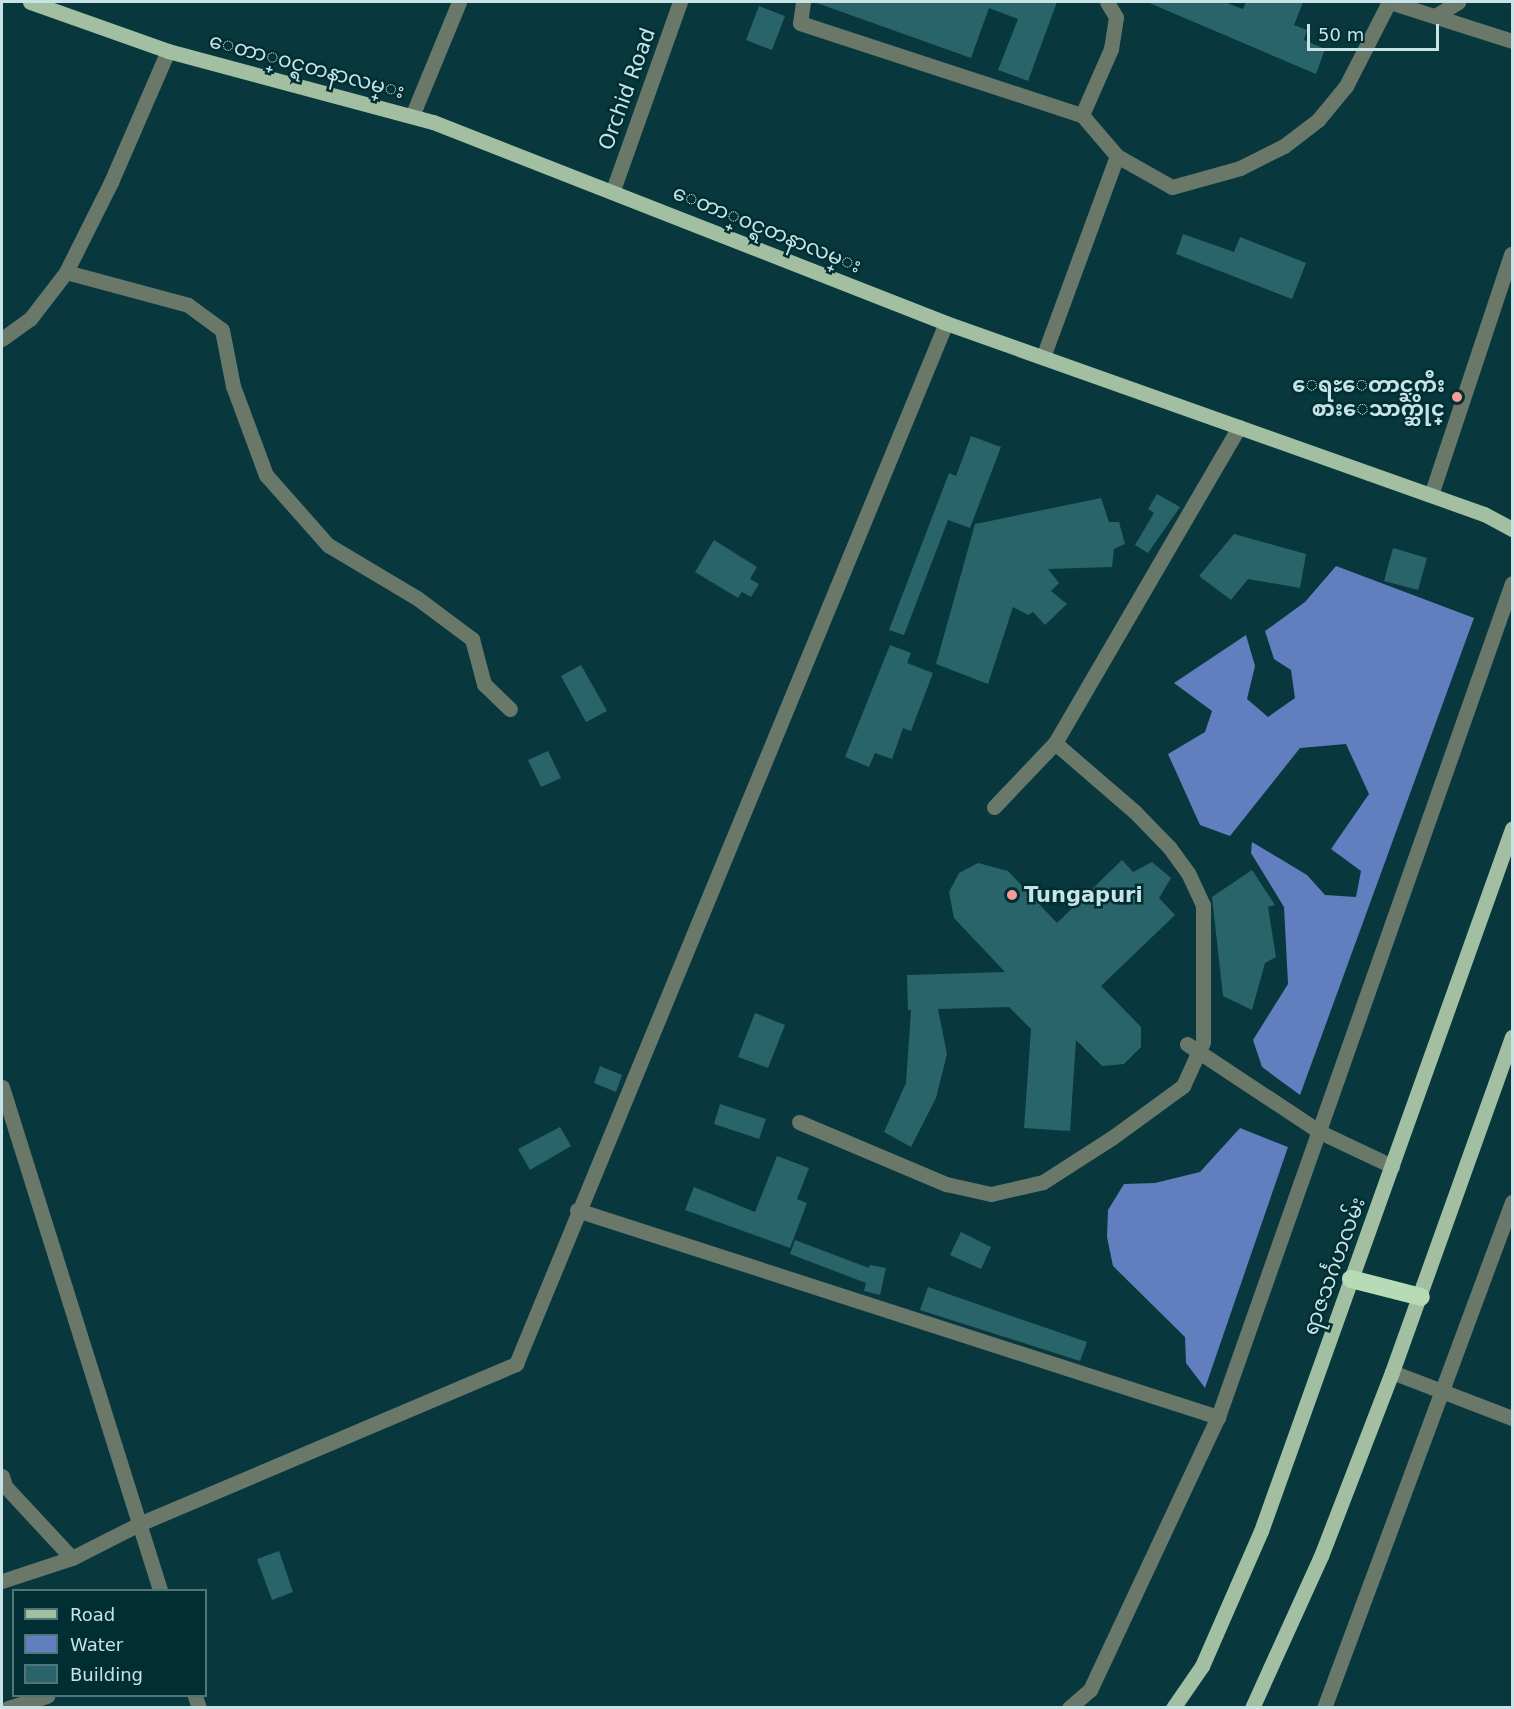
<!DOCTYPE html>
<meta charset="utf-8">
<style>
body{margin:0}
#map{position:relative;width:1514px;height:1709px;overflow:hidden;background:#08383d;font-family:"DejaVu Sans","Noto Sans Myanmar",sans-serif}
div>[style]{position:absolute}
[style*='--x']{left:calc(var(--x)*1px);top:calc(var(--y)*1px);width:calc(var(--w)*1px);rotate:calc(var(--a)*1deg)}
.water>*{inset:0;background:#617fbe}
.building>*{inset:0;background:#28646a}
.minor>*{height:15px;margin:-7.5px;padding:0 7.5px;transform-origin:7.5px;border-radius:7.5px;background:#6a786a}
.major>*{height:15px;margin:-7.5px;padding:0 7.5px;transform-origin:7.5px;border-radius:7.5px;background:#a2bfa1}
.highway>*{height:18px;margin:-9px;padding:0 9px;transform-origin:9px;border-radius:9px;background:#b8dbb7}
.dots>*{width:16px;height:16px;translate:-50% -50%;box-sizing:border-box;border:3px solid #002e32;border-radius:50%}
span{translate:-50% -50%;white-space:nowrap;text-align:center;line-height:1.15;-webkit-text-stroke:5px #002e32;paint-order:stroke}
.street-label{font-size:21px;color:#c7e3e6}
.poi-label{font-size:21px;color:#c7e3e6;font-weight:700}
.right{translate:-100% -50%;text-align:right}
.left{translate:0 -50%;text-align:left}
.frame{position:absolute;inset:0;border:3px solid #c7e3e6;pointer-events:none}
.legend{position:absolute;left:12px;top:1589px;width:195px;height:108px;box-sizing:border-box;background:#002e32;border:2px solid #50767a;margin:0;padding:8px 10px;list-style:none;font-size:18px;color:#c7e3e6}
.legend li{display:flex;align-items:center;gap:12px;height:30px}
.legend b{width:30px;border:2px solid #50767a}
.scale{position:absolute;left:1307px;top:24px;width:132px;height:27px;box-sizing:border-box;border:3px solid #c7e3e6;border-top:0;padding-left:8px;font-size:18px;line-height:21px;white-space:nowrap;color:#c7e3e6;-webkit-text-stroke:4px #002e32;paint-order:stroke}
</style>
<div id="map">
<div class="water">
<div style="clip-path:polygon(1336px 566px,1474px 618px,1300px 1095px,1262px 1067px,1253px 1040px,1288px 984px,1284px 907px,1251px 853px,1252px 842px,1307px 875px,1325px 895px,1356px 897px,1361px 871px,1331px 849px,1369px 794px,1346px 744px,1300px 748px,1230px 836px,1200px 825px,1168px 754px,1205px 732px,1212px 711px,1174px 683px,1246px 635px,1255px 666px,1247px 699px,1268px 717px,1295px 698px,1291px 670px,1274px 659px,1265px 631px,1305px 602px)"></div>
<div style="clip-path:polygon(1240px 1128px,1288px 1147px,1205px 1388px,1186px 1363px,1185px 1337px,1113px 1266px,1107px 1237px,1108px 1210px,1124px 1184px,1155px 1183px,1200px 1172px)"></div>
</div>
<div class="building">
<div style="clip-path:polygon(814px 2px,1057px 2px,1028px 81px,998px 70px,1018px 19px,989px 8px,971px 58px)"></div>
<div style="clip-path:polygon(1147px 2px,1224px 2px,1243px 9px,1246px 2px,1303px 2px,1294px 25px,1307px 30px,1304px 40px,1325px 49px,1316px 74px)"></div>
<div style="clip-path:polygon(759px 6px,785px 16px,772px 50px,746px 40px)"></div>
<div style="clip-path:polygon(1183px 234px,1234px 252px,1240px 237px,1306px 263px,1292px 299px,1176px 254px)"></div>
<div style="clip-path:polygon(971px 436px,1001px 447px,970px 528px,948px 520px,904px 635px,889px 630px,949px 473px,956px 476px)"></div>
<div style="clip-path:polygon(1157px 494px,1180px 507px,1148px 553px,1135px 545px,1154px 513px,1148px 509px)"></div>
<div style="clip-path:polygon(1101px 498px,1109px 522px,1119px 522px,1125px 544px,1114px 549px,1112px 567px,1048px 569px,1059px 583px,1051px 591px,1067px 604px,1045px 625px,1033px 612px,1028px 615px,1013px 607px,988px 684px,936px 664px,975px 524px)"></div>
<div style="clip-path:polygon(1234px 534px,1306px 554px,1300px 588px,1248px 579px,1231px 600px,1199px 576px)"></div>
<div style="clip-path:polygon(714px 540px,757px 567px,750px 579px,759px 584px,751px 597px,742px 592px,738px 598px,695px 572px)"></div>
<div style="clip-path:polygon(1393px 548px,1427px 558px,1418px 590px,1384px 581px)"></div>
<div style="clip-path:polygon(890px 645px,911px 653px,907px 663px,933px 673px,911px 731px,903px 728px,892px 759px,875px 753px,869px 767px,845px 757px)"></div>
<div style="clip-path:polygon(581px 665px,607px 711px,586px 722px,561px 676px)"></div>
<div style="clip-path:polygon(548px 751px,561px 778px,541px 787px,528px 760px)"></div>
<div style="clip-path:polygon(1122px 860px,1133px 872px,1152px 862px,1171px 878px,1159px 898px,1175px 915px,1101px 986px,1141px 1027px,1141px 1047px,1124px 1064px,1102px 1066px,1076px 1040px,1070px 1131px,1024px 1128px,1031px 1029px,1009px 1007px,938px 1009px,947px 1054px,936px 1098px,911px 1147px,884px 1132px,906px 1083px,911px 1010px,908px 1010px,907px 975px,1005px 972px,954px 918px,949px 892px,959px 873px,978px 863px,1008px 871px,1057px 923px)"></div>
<div style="clip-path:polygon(1252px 870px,1275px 905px,1268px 907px,1276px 957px,1265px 963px,1252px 1010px,1223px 996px,1212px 897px)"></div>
<div style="clip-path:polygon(755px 1013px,785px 1025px,768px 1068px,738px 1057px)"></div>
<div style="clip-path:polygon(600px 1066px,622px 1075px,616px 1092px,594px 1083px)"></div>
<div style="clip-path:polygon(720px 1104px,766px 1119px,759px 1139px,714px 1124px)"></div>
<div style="clip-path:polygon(560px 1127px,571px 1146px,530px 1170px,518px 1149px)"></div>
<div style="clip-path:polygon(777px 1156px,809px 1168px,797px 1199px,807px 1203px,790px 1248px,685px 1210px,694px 1187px,755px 1212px)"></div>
<div style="clip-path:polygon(961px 1232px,991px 1247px,981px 1269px,950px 1255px)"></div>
<div style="clip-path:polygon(795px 1240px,869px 1268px,870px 1265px,886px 1268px,880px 1295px,864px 1291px,866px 1283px,790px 1254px)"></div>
<div style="clip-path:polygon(928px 1287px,1087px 1342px,1080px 1361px,920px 1310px)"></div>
<div style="clip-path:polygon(279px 1551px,293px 1592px,272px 1600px,257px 1559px)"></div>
</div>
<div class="minor">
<div style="--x:803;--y:2;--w:21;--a:98"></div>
<div style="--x:800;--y:23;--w:297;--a:18.1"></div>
<div style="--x:1082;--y:115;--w:54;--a:49.5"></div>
<div style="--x:1117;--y:156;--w:63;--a:29.4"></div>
<div style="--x:1172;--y:187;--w:71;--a:-15.6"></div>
<div style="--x:1240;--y:168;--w:49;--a:-26.6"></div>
<div style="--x:1284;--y:146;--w:43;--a:-37.4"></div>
<div style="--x:1318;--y:120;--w:44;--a:-50.5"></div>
<div style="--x:1346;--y:86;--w:94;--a:-62.9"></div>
<div style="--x:1390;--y:2;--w:128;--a:17.7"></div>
<div style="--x:1435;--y:16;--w:27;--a:-31"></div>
<div style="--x:1082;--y:115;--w:72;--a:-66.3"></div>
<div style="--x:1111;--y:49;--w:32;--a:-81"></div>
<div style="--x:1116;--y:17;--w:17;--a:-121"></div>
<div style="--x:412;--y:116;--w:123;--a:-67.6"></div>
<div style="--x:613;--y:190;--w:200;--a:-70.4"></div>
<div style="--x:66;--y:272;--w:126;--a:15.1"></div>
<div style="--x:188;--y:305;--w:42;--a:36.3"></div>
<div style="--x:222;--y:330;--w:57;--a:78.9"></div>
<div style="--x:233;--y:386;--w:95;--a:69.7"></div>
<div style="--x:266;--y:475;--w:94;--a:48.5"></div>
<div style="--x:328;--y:545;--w:104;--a:30.8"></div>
<div style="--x:417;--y:598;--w:69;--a:36.7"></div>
<div style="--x:472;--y:639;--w:47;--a:75.1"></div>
<div style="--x:484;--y:684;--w:36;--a:44"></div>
<div style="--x:2;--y:339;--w:34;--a:-36"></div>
<div style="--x:30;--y:319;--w:59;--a:-52.5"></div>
<div style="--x:66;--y:272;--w:101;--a:-63.4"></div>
<div style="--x:111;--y:182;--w:143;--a:-66.5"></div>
<div style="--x:1043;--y:357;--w:214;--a:-69.8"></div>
<div style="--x:1431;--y:495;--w:254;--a:-71.6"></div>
<div style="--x:994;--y:807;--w:88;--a:-46.4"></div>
<div style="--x:1055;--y:743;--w:366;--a:-59.8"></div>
<div style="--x:1187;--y:1044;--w:159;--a:33.5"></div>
<div style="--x:1320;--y:1132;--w:80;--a:25.3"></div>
<div style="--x:2;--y:1087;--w:527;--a:72.56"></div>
<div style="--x:799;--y:1122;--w:160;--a:22.9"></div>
<div style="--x:946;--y:1184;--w:46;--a:12.5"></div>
<div style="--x:991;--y:1194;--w:53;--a:-13"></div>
<div style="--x:1043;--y:1182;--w:83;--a:-32.7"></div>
<div style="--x:1113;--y:1137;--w:87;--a:-36.1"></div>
<div style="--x:1183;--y:1086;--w:48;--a:-65.6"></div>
<div style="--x:1203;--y:1042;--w:137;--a:-90"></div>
<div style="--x:1203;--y:905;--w:35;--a:-115"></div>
<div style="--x:1188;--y:873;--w:32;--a:-126"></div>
<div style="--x:1169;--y:847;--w:49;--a:-134.2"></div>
<div style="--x:1135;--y:812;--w:106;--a:-139.2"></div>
<div style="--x:577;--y:1210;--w:674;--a:17.9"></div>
<div style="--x:1218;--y:1417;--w:884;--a:-70.58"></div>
<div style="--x:1392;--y:1372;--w:129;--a:21"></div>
<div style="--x:2;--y:1476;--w:10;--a:73"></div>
<div style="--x:5;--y:1486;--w:98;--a:47.1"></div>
<div style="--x:2;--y:1581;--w:74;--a:-18.2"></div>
<div style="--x:72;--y:1558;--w:75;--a:-26.9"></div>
<div style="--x:139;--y:1524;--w:410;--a:-23"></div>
<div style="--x:516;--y:1364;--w:1126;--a:-67.56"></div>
<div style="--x:195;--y:1696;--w:13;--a:72"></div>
<div style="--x:8;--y:1708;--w:41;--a:-17.1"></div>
<div style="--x:1069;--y:1708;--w:28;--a:-41"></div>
<div style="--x:1090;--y:1690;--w:302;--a:-64.9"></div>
<div style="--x:1324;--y:1708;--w:540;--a:-69.62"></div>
</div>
<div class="major">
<div style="--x:30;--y:2;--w:146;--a:19.5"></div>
<div style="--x:168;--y:51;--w:274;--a:15"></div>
<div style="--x:433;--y:122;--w:551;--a:21.4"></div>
<div style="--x:946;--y:323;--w:571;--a:19.55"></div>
<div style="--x:1484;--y:514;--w:32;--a:28"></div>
<div style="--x:1173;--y:1708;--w:51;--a:-55.4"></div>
<div style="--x:1202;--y:1666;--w:147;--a:-66.4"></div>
<div style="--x:1261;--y:1531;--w:746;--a:-70.33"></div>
<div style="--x:1252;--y:1708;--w:167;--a:-65.6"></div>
<div style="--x:1321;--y:1556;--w:197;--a:-68.9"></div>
<div style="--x:1392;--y:1372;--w:356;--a:-70.3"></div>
</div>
<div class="highway">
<div style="--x:1351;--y:1279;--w:72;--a:14.4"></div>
</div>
<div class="dots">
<div style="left:1457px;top:397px;background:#f59c95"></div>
<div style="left:1012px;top:895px;background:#f59c95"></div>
</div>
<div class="street-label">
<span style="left:307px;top:66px;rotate:15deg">ေတာ္၀င္ရတနာလမ္း</span>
<span style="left:627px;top:89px;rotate:-70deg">Orchid Road</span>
<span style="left:767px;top:229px;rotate:22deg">ေတာ္၀င္ရတနာလမ္း</span>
<span style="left:1334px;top:1266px;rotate:-70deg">ရာဇသင်္ဂဟလမ်း</span>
</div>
<div class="poi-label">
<span class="right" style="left:1445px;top:397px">ေရႊေတာင္ႀကီး<br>စားေသာက္ဆိုင္</span>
<span class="left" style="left:1024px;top:895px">Tungapuri</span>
</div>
<div class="frame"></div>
<ul class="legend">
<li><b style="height:8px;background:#a2bfa1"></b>Road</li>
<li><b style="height:16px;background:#617fbe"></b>Water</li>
<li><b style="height:16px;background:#28646a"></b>Building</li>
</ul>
<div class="scale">50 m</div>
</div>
